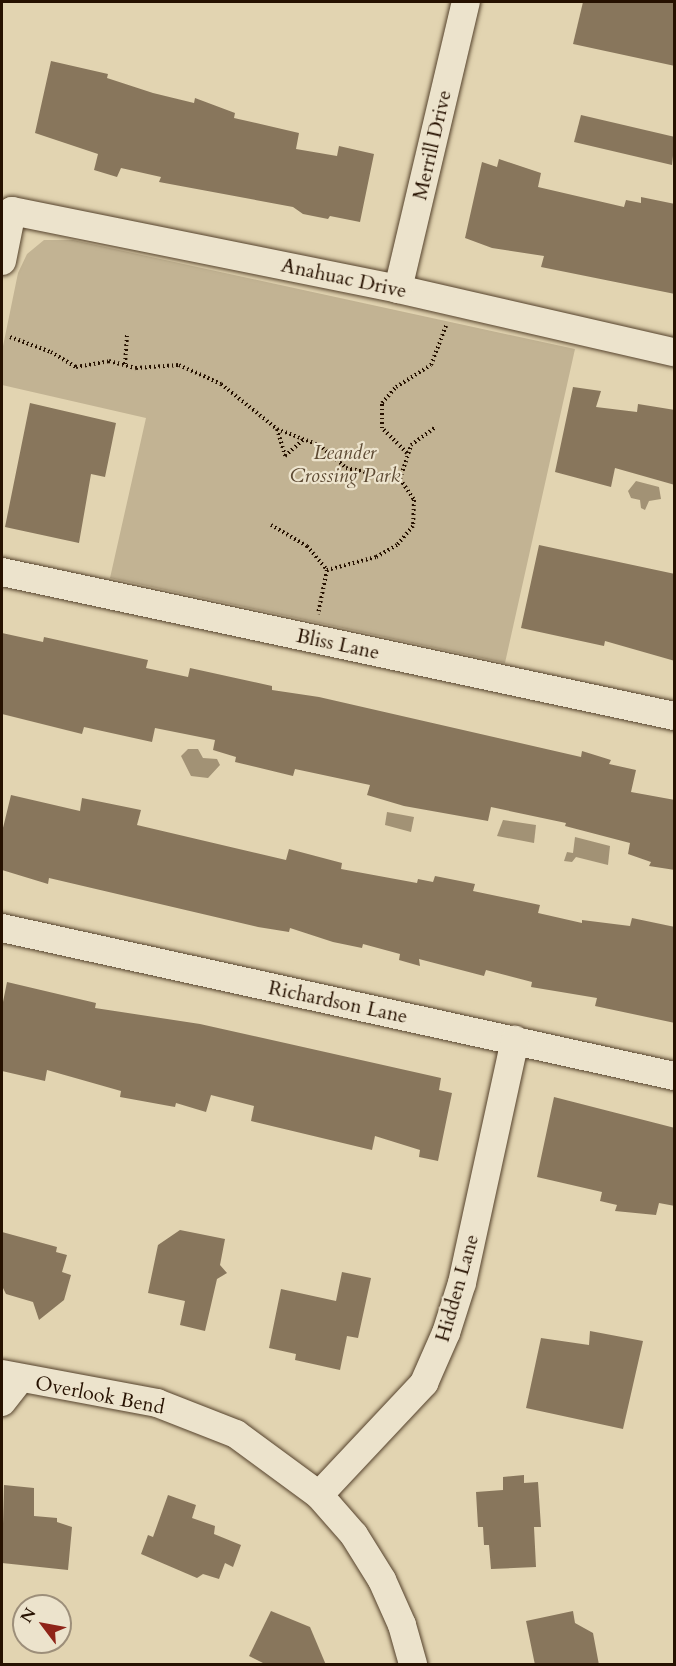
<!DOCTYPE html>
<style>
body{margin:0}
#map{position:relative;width:676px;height:1666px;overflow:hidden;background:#e2d4b1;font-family:Cardo,serif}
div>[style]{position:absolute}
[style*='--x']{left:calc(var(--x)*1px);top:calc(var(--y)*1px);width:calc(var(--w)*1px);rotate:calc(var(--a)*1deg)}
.green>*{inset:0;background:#c2b393}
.water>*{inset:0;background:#a29275}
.building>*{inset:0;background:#88765c}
.path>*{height:4px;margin-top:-2px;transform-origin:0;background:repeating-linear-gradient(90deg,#261100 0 1.5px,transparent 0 4.5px)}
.roads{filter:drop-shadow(0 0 2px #55422c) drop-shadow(0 0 2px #55422c)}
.street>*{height:28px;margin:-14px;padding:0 14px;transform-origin:14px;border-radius:14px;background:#ece3cc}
span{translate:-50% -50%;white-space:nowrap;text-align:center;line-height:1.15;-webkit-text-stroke:4.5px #ece3cc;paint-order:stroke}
.street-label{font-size:20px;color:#261100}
.park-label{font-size:20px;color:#5d4a33;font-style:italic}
.frame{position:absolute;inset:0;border:3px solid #261100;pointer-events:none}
.north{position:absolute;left:12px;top:1594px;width:60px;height:60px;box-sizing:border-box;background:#ece3cc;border:2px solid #9d8f7a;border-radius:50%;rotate:302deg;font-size:16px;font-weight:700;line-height:24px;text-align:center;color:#261100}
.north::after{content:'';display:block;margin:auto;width:21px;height:27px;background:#8f2418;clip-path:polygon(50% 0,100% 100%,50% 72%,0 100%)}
</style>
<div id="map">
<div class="green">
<div style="clip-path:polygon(44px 240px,73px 240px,575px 349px,505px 663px,110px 578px,146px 418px,2px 385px,2px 351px,18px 273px,27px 254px)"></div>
</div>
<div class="water">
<div style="clip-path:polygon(636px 481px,659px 487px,661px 499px,649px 501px,645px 510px,641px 508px,640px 500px,631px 498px,628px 491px)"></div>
<div style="clip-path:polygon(188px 749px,198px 749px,203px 758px,217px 759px,220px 765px,208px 778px,191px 776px,181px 756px)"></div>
<div style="clip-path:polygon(387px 812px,414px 817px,411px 832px,385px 825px)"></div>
<div style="clip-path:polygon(503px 820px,536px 825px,534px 843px,497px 836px)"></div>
<div style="clip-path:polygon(575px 837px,610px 846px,608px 865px,576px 857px,572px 862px,564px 861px,567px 852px,573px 853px)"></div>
</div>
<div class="building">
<div style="clip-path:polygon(583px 2px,675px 2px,675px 66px,573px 44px)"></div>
<div style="clip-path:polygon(51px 61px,108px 74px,107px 78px,153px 93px,194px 103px,195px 98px,235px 113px,234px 118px,299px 133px,296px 149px,337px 156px,339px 146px,374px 154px,360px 222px,330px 216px,328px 219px,303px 214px,293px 207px,159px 182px,161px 177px,121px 168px,117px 177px,94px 170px,98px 154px,35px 133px)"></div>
<div style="clip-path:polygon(581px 115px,675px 137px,672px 165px,574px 142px)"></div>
<div style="clip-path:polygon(499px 159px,541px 173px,538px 187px,624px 207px,626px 200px,641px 203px,641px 197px,675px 204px,675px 294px,541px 267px,544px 256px,492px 248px,465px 238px,482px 162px,497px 167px)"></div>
<div style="clip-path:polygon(573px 387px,601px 391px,596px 407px,637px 412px,638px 404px,675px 410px,675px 485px,615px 468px,611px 487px,555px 472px)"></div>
<div style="clip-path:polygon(30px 403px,116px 423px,105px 477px,91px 474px,79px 543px,5px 527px)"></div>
<div style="clip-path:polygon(539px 545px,675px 574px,675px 661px,605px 641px,604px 646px,521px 628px)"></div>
<div style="clip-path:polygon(2px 633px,43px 642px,44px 637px,148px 660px,146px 668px,188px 677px,190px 668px,272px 686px,272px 690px,319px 697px,581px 757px,582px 751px,611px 760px,609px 764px,636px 770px,631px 792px,675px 800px,675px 870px,649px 866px,651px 862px,628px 854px,630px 843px,565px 826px,566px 823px,491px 807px,488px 821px,404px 806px,367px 795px,370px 785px,295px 769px,293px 776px,235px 762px,236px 757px,213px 750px,215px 740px,155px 728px,152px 742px,84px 727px,82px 734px,2px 714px)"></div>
<div style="clip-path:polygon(11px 795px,80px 811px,82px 798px,141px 810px,137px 825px,286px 860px,289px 849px,342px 863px,341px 869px,417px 883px,418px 879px,433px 882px,435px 876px,475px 884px,473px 891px,540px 905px,538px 913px,582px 923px,582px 920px,630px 926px,632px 918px,675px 927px,675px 1023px,595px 1006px,597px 998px,531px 987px,532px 982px,486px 970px,484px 976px,419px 959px,420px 966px,399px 960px,400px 954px,363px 944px,362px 948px,333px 942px,290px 928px,289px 932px,258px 927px,49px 878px,48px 884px,2px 870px,2px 832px)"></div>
<div style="clip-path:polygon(7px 982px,96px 1003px,95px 1008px,200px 1024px,441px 1078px,439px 1090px,452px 1093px,438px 1161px,419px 1157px,420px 1150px,375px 1136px,372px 1150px,251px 1121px,254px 1106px,211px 1095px,206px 1112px,176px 1103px,175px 1107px,120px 1097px,121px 1091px,47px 1070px,45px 1081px,2px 1071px,2px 1007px)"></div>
<div style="clip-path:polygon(554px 1097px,675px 1128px,675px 1206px,659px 1203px,656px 1215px,615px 1211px,617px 1205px,600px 1201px,602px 1192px,537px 1177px)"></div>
<div style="clip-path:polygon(180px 1230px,225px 1239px,220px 1265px,227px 1273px,217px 1279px,205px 1331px,180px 1325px,185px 1301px,148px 1293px,158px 1245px)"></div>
<div style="clip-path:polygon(2px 1232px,57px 1247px,56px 1252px,67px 1255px,62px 1272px,71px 1275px,64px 1300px,39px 1320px,33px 1302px,6px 1294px,2px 1286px)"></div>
<div style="clip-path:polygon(342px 1272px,371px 1278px,358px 1338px,347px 1336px,340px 1370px,295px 1360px,296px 1354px,269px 1348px,281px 1289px,336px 1301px)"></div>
<div style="clip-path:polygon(590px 1331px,643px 1341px,623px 1429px,526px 1408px,541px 1338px,589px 1345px)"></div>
<div style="clip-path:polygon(524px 1475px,524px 1483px,538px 1482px,541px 1527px,534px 1527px,536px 1567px,491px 1569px,489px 1545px,484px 1545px,483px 1527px,478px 1527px,476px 1492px,503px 1490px,503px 1477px)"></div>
<div style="clip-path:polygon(4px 1485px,34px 1488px,34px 1516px,57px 1518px,57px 1522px,72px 1527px,68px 1570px,2px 1563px)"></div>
<div style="clip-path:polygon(168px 1495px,196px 1505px,192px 1518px,215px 1526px,214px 1534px,241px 1545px,233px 1567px,225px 1563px,219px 1579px,203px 1574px,197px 1578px,141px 1554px,148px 1535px,153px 1537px)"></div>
<div style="clip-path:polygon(271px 1611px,310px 1627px,326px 1665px,267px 1665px,249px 1656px)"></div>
<div style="clip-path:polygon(573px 1611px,575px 1623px,593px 1633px,599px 1665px,535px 1665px,526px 1621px)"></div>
</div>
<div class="path">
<div style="--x:10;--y:337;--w:44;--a:20.1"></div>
<div style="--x:51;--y:352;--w:29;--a:31"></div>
<div style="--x:76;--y:367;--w:34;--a:-10"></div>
<div style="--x:109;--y:361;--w:28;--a:15"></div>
<div style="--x:136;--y:368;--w:43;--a:-4"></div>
<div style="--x:179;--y:365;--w:46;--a:24.3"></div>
<div style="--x:221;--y:384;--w:72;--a:38.8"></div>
<div style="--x:277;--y:429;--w:45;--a:20.9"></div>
<div style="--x:319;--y:445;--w:35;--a:40"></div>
<div style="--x:346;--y:468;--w:55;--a:11.5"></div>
<div style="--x:400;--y:479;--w:25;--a:56"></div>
<div style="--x:414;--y:500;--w:26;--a:92"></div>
<div style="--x:413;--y:526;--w:25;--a:130"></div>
<div style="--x:397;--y:545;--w:24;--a:150"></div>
<div style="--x:376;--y:557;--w:51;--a:165.1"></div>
<div style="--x:327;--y:570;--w:45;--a:101.6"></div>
<div style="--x:125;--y:364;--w:29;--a:-86"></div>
<div style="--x:277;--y:429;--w:28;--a:73"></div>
<div style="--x:285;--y:456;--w:24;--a:-42"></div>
<div style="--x:407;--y:453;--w:35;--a:-135"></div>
<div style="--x:382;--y:428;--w:25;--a:-90"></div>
<div style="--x:382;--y:403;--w:21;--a:-49"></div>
<div style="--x:396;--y:387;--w:41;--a:-32.2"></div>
<div style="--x:431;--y:365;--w:42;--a:-69"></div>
<div style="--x:400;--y:479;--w:36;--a:-72"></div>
<div style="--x:411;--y:445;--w:29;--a:-36"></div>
<div style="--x:271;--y:525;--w:42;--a:30.3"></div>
<div style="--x:307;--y:546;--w:31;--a:50"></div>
</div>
<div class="roads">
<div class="street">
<div style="--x:2;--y:261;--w:51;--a:-78.7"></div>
<div style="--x:12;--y:211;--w:394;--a:11.4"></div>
<div style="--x:398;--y:289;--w:283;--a:12.9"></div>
<div style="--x:398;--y:289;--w:295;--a:-76.7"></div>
<div style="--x:2;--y:572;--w:687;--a:12.09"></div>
<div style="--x:2;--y:928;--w:688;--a:12.42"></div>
<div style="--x:2;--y:1374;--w:158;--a:10.6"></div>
<div style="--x:157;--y:1403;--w:85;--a:21.4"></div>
<div style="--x:236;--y:1434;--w:103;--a:36.3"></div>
<div style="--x:319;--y:1495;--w:53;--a:48.8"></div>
<div style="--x:354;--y:1535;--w:53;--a:58.1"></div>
<div style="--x:382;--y:1580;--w:49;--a:66"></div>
<div style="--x:402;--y:1625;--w:41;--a:74.2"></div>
<div style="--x:2;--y:1402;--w:28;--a:-52"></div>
<div style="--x:319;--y:1495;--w:154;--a:-46.8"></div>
<div style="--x:424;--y:1383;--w:55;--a:-66.3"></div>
<div style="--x:446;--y:1333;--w:52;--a:-72.3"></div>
<div style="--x:462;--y:1283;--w:249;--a:-77.7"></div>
</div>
</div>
<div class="street-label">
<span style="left:432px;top:145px;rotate:-77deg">Merrill Drive</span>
<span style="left:344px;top:278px;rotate:12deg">Anahuac Drive</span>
<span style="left:338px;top:644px;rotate:12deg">Bliss Lane</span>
<span style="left:338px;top:1002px;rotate:12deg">Richardson Lane</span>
<span style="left:457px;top:1288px;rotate:-74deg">Hidden Lane</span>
<span style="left:100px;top:1395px;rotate:11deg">Overlook Bend</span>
</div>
<div class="park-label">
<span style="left:345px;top:464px">Leander<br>Crossing Park</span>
</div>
<div class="frame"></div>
<div class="north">N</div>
</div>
